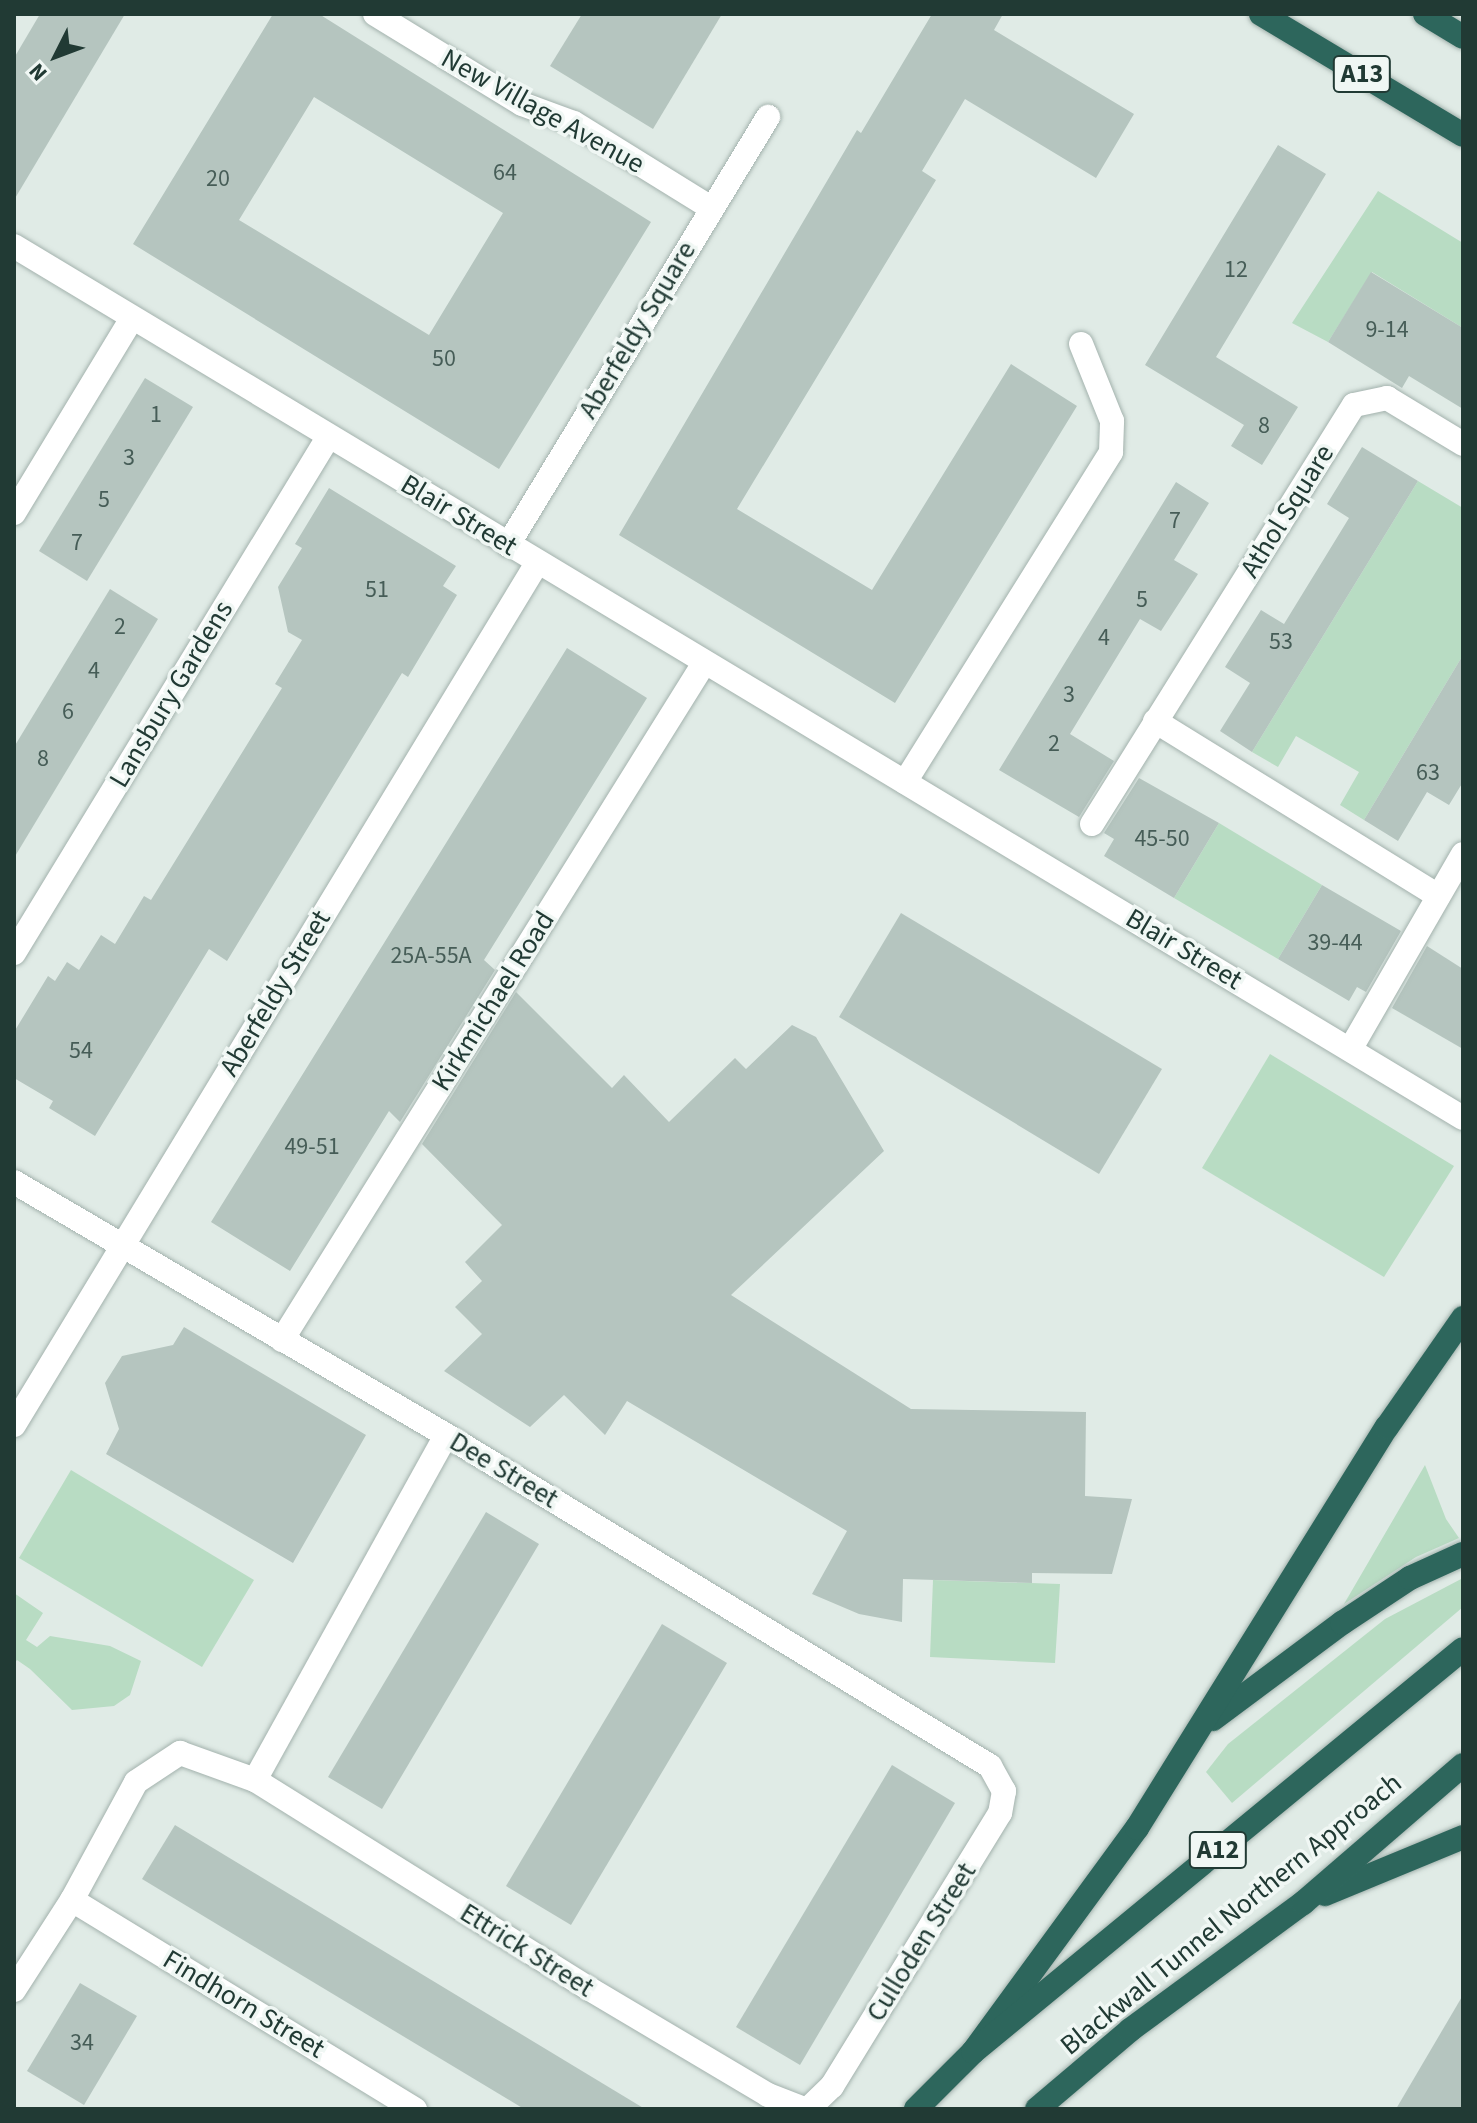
<!DOCTYPE html>
<style>
body{margin:0}
#map{position:relative;width:1477px;height:2123px;overflow:hidden;background:#e0ebe6;font-family:"Source Sans 3",sans-serif}
div>[style]{position:absolute}
[style*='--x']{left:calc(var(--x)*1px);top:calc(var(--y)*1px);width:calc(var(--w)*1px);rotate:calc(var(--a)*1deg)}
.green>*{inset:0;background:#b8dcc3}
.building>*{inset:0;background:#b5c5bf}
.roads{filter:drop-shadow(0 0 2px #a3b2ad) drop-shadow(0 0 2px #a3b2ad)}
.street>*{height:24px;margin:-12px;padding:0 12px;transform-origin:12px;border-radius:12px;background:#fff}
.highway>*{height:24px;margin:-12px;padding:0 12px;transform-origin:12px;border-radius:12px;background:#2d665c}
span{translate:-50% -50%;white-space:nowrap;text-align:center;line-height:1.15;-webkit-text-stroke:7px #f0f7f4;paint-order:stroke}
.number-label{font-size:24px;color:#465d57}
.number-label span{-webkit-text-stroke-width:0}
.shield-label span{padding:2px 6px;background:#f0f7f4;border:2px solid;border-radius:6px;-webkit-text-stroke-width:0}
.shield-label{font-size:26px;color:#213a34;font-weight:700}
.street-label{font-size:28px;color:#213a34}
.frame{position:absolute;inset:0;border:16px solid #213a34;pointer-events:none}
.north{position:absolute;left:16px;top:16px;width:80px;height:80px;-webkit-text-stroke:6px #f0f7f4;paint-order:stroke;rotate:228deg;font-size:22px;font-weight:700;line-height:32px;text-align:center;color:#213a34}
.north::after{content:'';display:block;margin:auto;width:28px;height:36px;background:#213a34;clip-path:polygon(50% 0,100% 100%,50% 72%,0 100%)}
</style>
<div id="map">
<div class="green">
<div style="clip-path:polygon(1378px 191px,1463px 243px,1463px 328px,1372px 272px,1328px 342px,1292px 323px)"></div>
<div style="clip-path:polygon(1418px 481px,1463px 508px,1463px 655px,1364px 820px,1340px 805px,1359px 772px,1296px 736px,1278px 767px,1252px 752px)"></div>
<div style="clip-path:polygon(1219px 823px,1322px 885px,1278px 959px,1174px 898px)"></div>
<div style="clip-path:polygon(1270px 1054px,1454px 1166px,1384px 1277px,1202px 1168px)"></div>
<div style="clip-path:polygon(1425px 1465px,1446px 1519px,1459px 1538px,1416px 1557px,1344px 1604px)"></div>
<div style="clip-path:polygon(71px 1470px,254px 1580px,202px 1667px,19px 1558px)"></div>
<div style="clip-path:polygon(1463px 1578px,1463px 1607px,1232px 1803px,1206px 1772px,1228px 1744px,1385px 1619px)"></div>
<div style="clip-path:polygon(933px 1580px,1060px 1584px,1055px 1663px,930px 1657px)"></div>
<div style="clip-path:polygon(14px 1593px,43px 1613px,26px 1640px,37px 1647px,50px 1636px,110px 1646px,141px 1661px,130px 1695px,114px 1706px,72px 1710px,30px 1669px,17px 1660px,14px 1664px)"></div>
</div>
<div class="building">
<div style="clip-path:polygon(40px 14px,125px 14px,14px 200px,14px 58px)"></div>
<div style="clip-path:polygon(evenodd,273px 14px,319px 14px,651px 222px,499px 469px,133px 244px,273px 14px,314px 97px,503px 213px,429px 335px,239px 220px,314px 97px)"></div>
<div style="clip-path:polygon(582px 14px,722px 14px,653px 129px,550px 66px)"></div>
<div style="clip-path:polygon(932px 14px,1003px 14px,994px 30px,1134px 114px,1096px 178px,965px 99px,922px 171px,936px 180px,737px 509px,872px 590px,1011px 364px,1077px 406px,895px 703px,619px 535px,857px 130px,861px 133px)"></div>
<div style="clip-path:polygon(1278px 145px,1326px 174px,1216px 357px,1298px 407px,1262px 465px,1231px 446px,1244px 425px,1145px 365px)"></div>
<div style="clip-path:polygon(1371px 272px,1463px 328px,1463px 409px,1409px 376px,1402px 388px,1328px 342px)"></div>
<div style="clip-path:polygon(145px 378px,193px 407px,87px 581px,39px 551px)"></div>
<div style="clip-path:polygon(1362px 447px,1418px 481px,1252px 752px,1220px 731px,1250px 683px,1225px 667px,1261px 610px,1284px 624px,1349px 518px,1327px 504px)"></div>
<div style="clip-path:polygon(1176px 482px,1209px 503px,1174px 560px,1198px 574px,1161px 631px,1140px 619px,1070px 734px,1114px 761px,1079px 817px,999px 770px)"></div>
<div style="clip-path:polygon(329px 488px,456px 566px,443px 586px,457px 595px,408px 677px,402px 673px,227px 961px,209px 949px,95px 1136px,49px 1108px,53px 1101px,14px 1078px,14px 1032px,48px 976px,55px 981px,67px 962px,79px 970px,101px 935px,115px 944px,144px 896px,151px 900px,282px 688px,275px 684px,302px 640px,288px 632px,278px 587px,302px 548px,295px 544px)"></div>
<div style="clip-path:polygon(110px 589px,158px 619px,14px 858px,14px 747px)"></div>
<div style="clip-path:polygon(567px 648px,647px 698px,484px 960px,495px 970px,400px 1122px,389px 1111px,290px 1271px,211px 1222px)"></div>
<div style="clip-path:polygon(1463px 655px,1463px 782px,1449px 805px,1427px 792px,1398px 841px,1364px 820px)"></div>
<div style="clip-path:polygon(1139px 778px,1219px 823px,1174px 898px,1104px 856px,1114px 839px,1104px 833px)"></div>
<div style="clip-path:polygon(1322px 885px,1401px 931px,1366px 992px,1357px 987px,1349px 1001px,1278px 959px)"></div>
<div style="clip-path:polygon(901px 913px,1162px 1069px,1099px 1174px,839px 1017px)"></div>
<div style="clip-path:polygon(1427px 946px,1463px 969px,1463px 1049px,1392px 1008px)"></div>
<div style="clip-path:polygon(516px 992px,612px 1088px,624px 1075px,669px 1122px,735px 1058px,746px 1069px,792px 1025px,816px 1037px,884px 1151px,731px 1295px,911px 1409px,1086px 1412px,1085px 1496px,1132px 1499px,1112px 1574px,1032px 1573px,1032px 1583px,903px 1579px,902px 1622px,859px 1614px,812px 1594px,847px 1531px,627px 1401px,605px 1435px,564px 1395px,530px 1427px,444px 1371px,482px 1334px,455px 1307px,482px 1281px,465px 1262px,502px 1225px,422px 1144px)"></div>
<div style="clip-path:polygon(184px 1327px,366px 1435px,293px 1563px,106px 1454px,119px 1429px,105px 1383px,122px 1356px,173px 1345px)"></div>
<div style="clip-path:polygon(486px 1512px,539px 1544px,382px 1809px,328px 1777px)"></div>
<div style="clip-path:polygon(662px 1624px,727px 1663px,571px 1925px,506px 1886px)"></div>
<div style="clip-path:polygon(892px 1765px,955px 1803px,800px 2065px,736px 2027px)"></div>
<div style="clip-path:polygon(175px 1825px,645px 2109px,524px 2109px,142px 1879px)"></div>
<div style="clip-path:polygon(80px 1983px,137px 2016px,84px 2105px,27px 2071px)"></div>
<div style="clip-path:polygon(1463px 1995px,1463px 2109px,1396px 2109px)"></div>
</div>
<div class="roads">
<div class="street">
<div style="--x:375;--y:14;--w:172;--a:31.5"></div>
<div style="--x:522;--y:104;--w:55;--a:20.1"></div>
<div style="--x:574;--y:123;--w:161;--a:31.8"></div>
<div style="--x:14;--y:246;--w:1691;--a:31.04"></div>
<div style="--x:14;--y:513;--w:228;--a:-58.8"></div>
<div style="--x:508;--y:545;--w:501;--a:-58.72"></div>
<div style="--x:1155;--y:721;--w:333;--a:31.7"></div>
<div style="--x:905;--y:782;--w:389;--a:-58"></div>
<div style="--x:1111;--y:452;--w:31;--a:-88"></div>
<div style="--x:1112;--y:421;--w:83;--a:-111.9"></div>
<div style="--x:1092;--y:824;--w:494;--a:-58"></div>
<div style="--x:1354;--y:405;--w:34;--a:-12"></div>
<div style="--x:1387;--y:398;--w:89;--a:31.2"></div>
<div style="--x:14;--y:953;--w:605;--a:-58.65"></div>
<div style="--x:1351;--y:1048;--w:224;--a:-60"></div>
<div style="--x:14;--y:1182;--w:501;--a:30.36"></div>
<div style="--x:446;--y:1435;--w:637;--a:31.32"></div>
<div style="--x:990;--y:1766;--w:29;--a:61"></div>
<div style="--x:1004;--y:1791;--w:22;--a:100"></div>
<div style="--x:1000;--y:1813;--w:321;--a:121.6"></div>
<div style="--x:832;--y:2086;--w:33;--a:136"></div>
<div style="--x:282;--y:1340;--w:798;--a:-58.06"></div>
<div style="--x:14;--y:1425;--w:1008;--a:-58.75"></div>
<div style="--x:255;--y:1780;--w:394;--a:-61"></div>
<div style="--x:72;--y:1900;--w:402;--a:31.4"></div>
<div style="--x:14;--y:1990;--w:107;--a:-57.2"></div>
<div style="--x:72;--y:1900;--w:134;--a:-61.5"></div>
<div style="--x:136;--y:1782;--w:53;--a:-33.4"></div>
<div style="--x:180;--y:1753;--w:80;--a:19.8"></div>
<div style="--x:255;--y:1780;--w:393;--a:32"></div>
<div style="--x:588;--y:1988;--w:209;--a:30.7"></div>
<div style="--x:768;--y:2095;--w:40;--a:21"></div>
</div>
<div class="highway">
<div style="--x:1261;--y:14;--w:235;--a:30.9"></div>
<div style="--x:1425;--y:14;--w:44;--a:31.2"></div>
<div style="--x:1213;--y:1719;--w:161;--a:-36.7"></div>
<div style="--x:1342;--y:1623;--w:82;--a:-33.5"></div>
<div style="--x:1410;--y:1578;--w:58;--a:-24.4"></div>
<div style="--x:1325;--y:1894;--w:149;--a:-22.4"></div>
<div style="--x:973;--y:2052;--w:278;--a:-53.8"></div>
<div style="--x:1137;--y:1828;--w:473;--a:-58.1"></div>
<div style="--x:1387;--y:1427;--w:133;--a:-55.1"></div>
<div style="--x:916;--y:2109;--w:81;--a:-45"></div>
<div style="--x:973;--y:2052;--w:634;--a:-39.44"></div>
<div style="--x:1037;--y:2109;--w:122;--a:-40.3"></div>
<div style="--x:1130;--y:2030;--w:215;--a:-36.3"></div>
<div style="--x:1303;--y:1903;--w:211;--a:-40.8"></div>
</div>
</div>
<div class="number-label">
<span style="left:505px;top:173px">64</span>
<span style="left:218px;top:179px">20</span>
<span style="left:1236px;top:270px">12</span>
<span style="left:1387px;top:330px">9-14</span>
<span style="left:444px;top:359px">50</span>
<span style="left:156px;top:415px">1</span>
<span style="left:1264px;top:426px">8</span>
<span style="left:129px;top:458px">3</span>
<span style="left:104px;top:500px">5</span>
<span style="left:1175px;top:521px">7</span>
<span style="left:77px;top:543px">7</span>
<span style="left:377px;top:590px">51</span>
<span style="left:1142px;top:600px">5</span>
<span style="left:120px;top:627px">2</span>
<span style="left:1104px;top:638px">4</span>
<span style="left:1281px;top:642px">53</span>
<span style="left:94px;top:671px">4</span>
<span style="left:1069px;top:695px">3</span>
<span style="left:68px;top:712px">6</span>
<span style="left:1054px;top:744px">2</span>
<span style="left:43px;top:759px">8</span>
<span style="left:1428px;top:773px">63</span>
<span style="left:1162px;top:839px">45-50</span>
<span style="left:1335px;top:943px">39-44</span>
<span style="left:431px;top:956px">25A-55A</span>
<span style="left:81px;top:1051px">54</span>
<span style="left:312px;top:1147px">49-51</span>
<span style="left:82px;top:2043px">34</span>
</div>
<div class="shield-label">
<span style="left:1362px;top:74px">A13</span>
<span style="left:1218px;top:1850px">A12</span>
</div>
<div class="street-label">
<span style="left:543px;top:111px;rotate:29deg">New Village Avenue</span>
<span style="left:637px;top:330px;rotate:-59deg">Aberfeldy Square</span>
<span style="left:1287px;top:511px;rotate:-58deg">Athol Square</span>
<span style="left:459px;top:515px;rotate:31deg">Blair Street</span>
<span style="left:171px;top:694px;rotate:-59deg">Lansbury Gardens</span>
<span style="left:1184px;top:949px;rotate:31deg">Blair Street</span>
<span style="left:275px;top:993px;rotate:-59deg">Aberfeldy Street</span>
<span style="left:493px;top:1001px;rotate:-58deg">Kirkmichael Road</span>
<span style="left:504px;top:1470px;rotate:31deg">Dee Street</span>
<span style="left:1231px;top:1914px;rotate:-39deg">Blackwall Tunnel Northern Approach</span>
<span style="left:921px;top:1942px;rotate:-58deg">Culloden Street</span>
<span style="left:527px;top:1950px;rotate:32deg">Ettrick Street</span>
<span style="left:244px;top:2004px;rotate:31deg">Findhorn Street</span>
</div>
<div class="frame"></div>
<div class="north">N</div>
</div>
